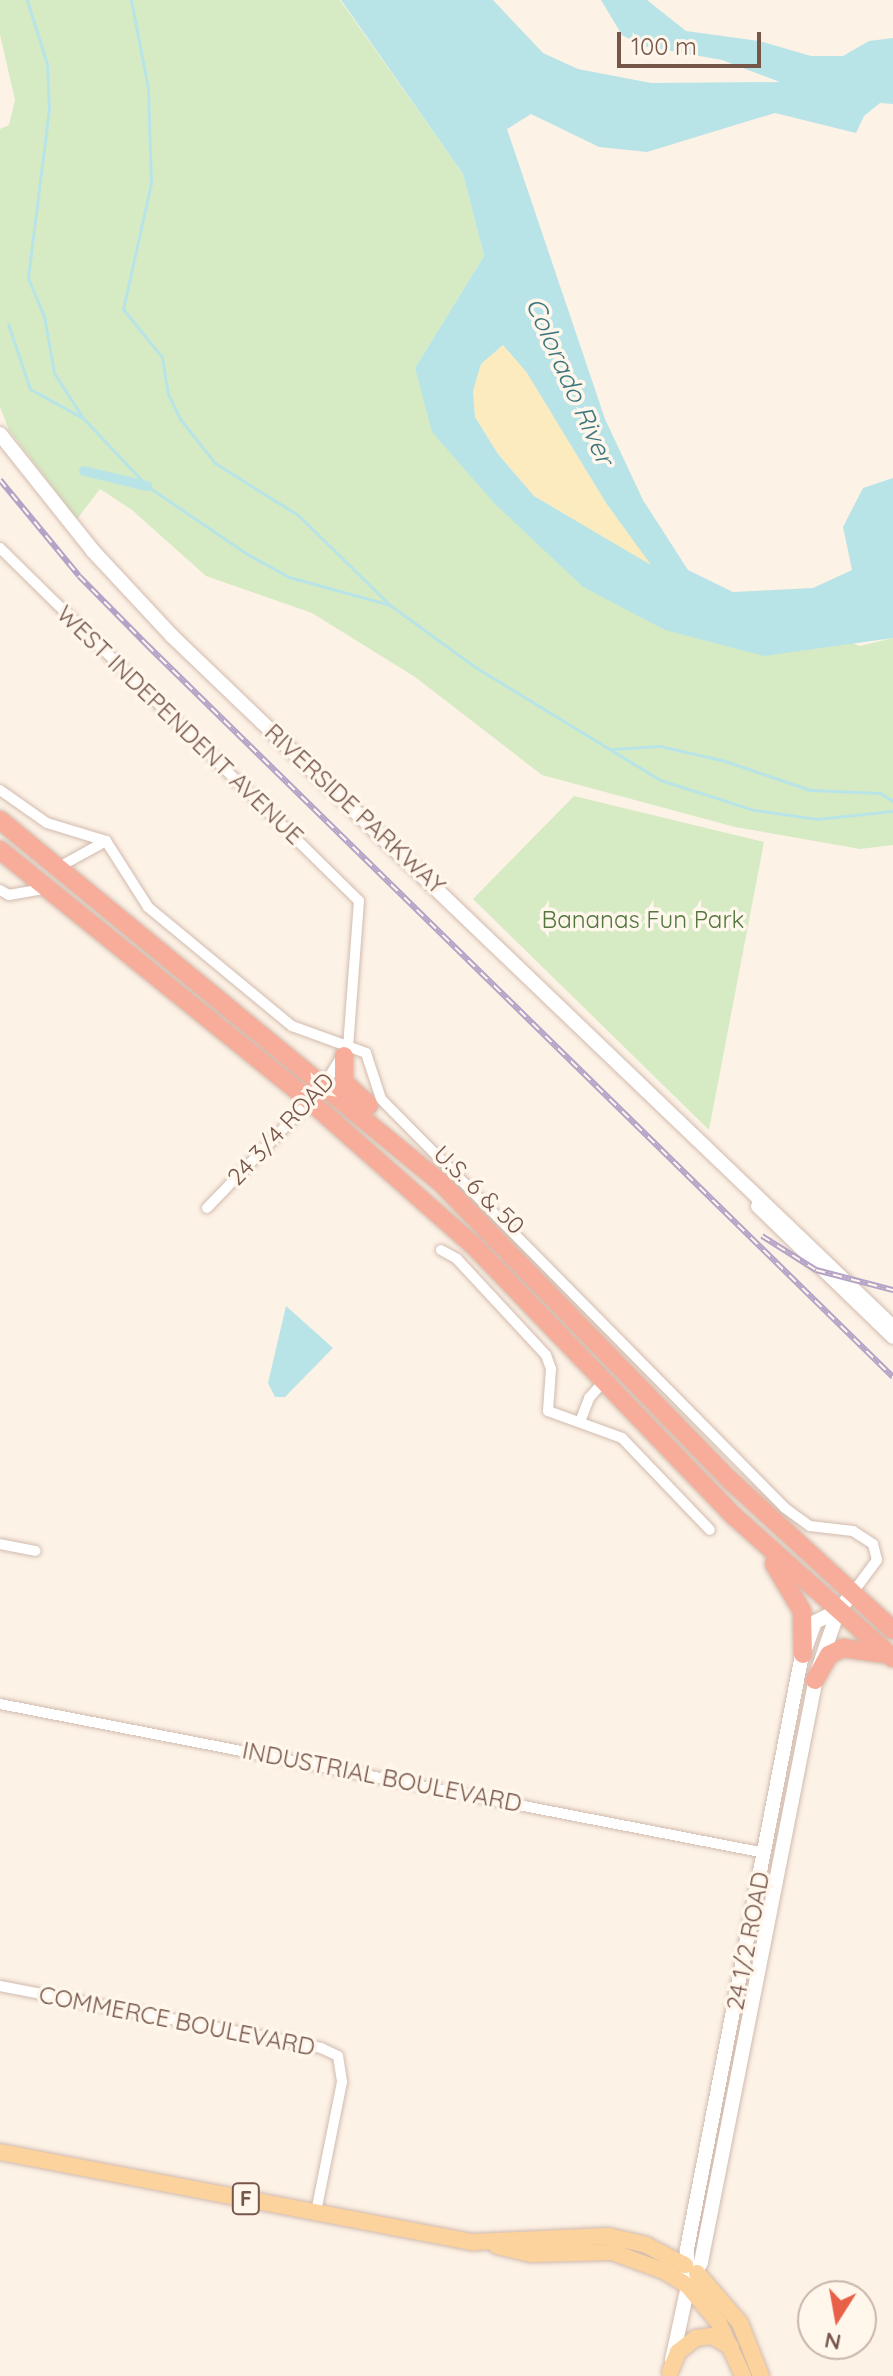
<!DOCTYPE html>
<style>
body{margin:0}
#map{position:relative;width:893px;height:2376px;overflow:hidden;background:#fdf2e6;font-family:Quicksand,sans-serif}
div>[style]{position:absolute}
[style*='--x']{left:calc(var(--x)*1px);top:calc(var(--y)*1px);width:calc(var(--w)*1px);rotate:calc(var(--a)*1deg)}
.green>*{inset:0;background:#d6ebc3}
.sand>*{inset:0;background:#fdebc0}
.water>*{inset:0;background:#b9e4e7}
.stream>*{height:3px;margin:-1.5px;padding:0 1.5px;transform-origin:1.5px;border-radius:1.5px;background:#b9e4e7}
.canal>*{height:10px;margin:-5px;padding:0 5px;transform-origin:5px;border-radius:5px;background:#b9e4e7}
.roads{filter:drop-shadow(0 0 2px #d1bbae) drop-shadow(0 0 2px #d1bbae)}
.street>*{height:10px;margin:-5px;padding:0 5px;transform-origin:5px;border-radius:5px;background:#fff}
.secondary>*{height:14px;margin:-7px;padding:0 7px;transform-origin:7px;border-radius:7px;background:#fff}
.primary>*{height:16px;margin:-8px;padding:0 8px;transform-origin:8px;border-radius:8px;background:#fcd29d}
.highway>*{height:18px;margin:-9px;padding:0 9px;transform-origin:9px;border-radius:9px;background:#f8ad9b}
.rail>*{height:6px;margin-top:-3px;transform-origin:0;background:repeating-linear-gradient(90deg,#fff6ec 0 9px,#b4a3c7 0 18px);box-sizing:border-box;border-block:2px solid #b4a3c7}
span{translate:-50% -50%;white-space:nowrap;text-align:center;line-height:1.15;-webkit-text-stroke:7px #fff6ec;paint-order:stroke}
.shield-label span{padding:2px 6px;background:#fff6ec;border:2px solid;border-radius:6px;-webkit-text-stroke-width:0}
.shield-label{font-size:22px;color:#77564a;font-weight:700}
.street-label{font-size:24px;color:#77564a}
.park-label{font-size:24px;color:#53773f}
.water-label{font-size:26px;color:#3c767c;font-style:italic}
.north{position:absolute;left:797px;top:2280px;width:80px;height:80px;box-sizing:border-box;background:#fff6ec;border:2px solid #c9b6ab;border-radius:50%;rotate:191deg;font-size:22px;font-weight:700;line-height:32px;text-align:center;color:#77564a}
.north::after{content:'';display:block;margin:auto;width:28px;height:36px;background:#e96048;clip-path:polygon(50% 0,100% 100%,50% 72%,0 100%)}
.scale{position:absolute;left:617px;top:32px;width:144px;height:36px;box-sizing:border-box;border:4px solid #77564a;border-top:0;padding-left:10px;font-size:24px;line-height:28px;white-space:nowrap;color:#77564a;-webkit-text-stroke:6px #fff6ec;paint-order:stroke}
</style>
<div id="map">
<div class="green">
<div style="clip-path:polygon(0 0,340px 0,463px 174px,484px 256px,415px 368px,494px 503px,860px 646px,893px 638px,893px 845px,860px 849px,735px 827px,542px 775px,415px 677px,312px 613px,206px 576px,132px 510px,100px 489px,77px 519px,9px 430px,0 407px,0 129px,9px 125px,15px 100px,0 35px)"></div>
<div style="clip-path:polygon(574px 796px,764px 842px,709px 1130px,473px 899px)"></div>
</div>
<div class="sand">
<div style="clip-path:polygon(503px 345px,527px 373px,606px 503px,652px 566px,534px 496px,498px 454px,475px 417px,473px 391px,481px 364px)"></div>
</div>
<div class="water">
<div style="clip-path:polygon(evenodd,341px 0,493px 0,543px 53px,578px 69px,651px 83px,780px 82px,722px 60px,643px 46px,622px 35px,601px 0,647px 0,686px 31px,759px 41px,811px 56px,843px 56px,869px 41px,893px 38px,893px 104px,880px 103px,864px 116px,856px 133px,775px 113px,647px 152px,599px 147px,531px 114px,507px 129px,605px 419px,643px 500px,688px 570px,733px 592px,813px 588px,852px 570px,843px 527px,863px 488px,893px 478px,893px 638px,764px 656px,665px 630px,583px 587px,494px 503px,432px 432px,415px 368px,484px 256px,463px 174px,341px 0,503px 345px,527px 373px,606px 503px,651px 565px,534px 496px,498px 454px,475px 417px,473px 391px,481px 364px,503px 345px)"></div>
<div style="clip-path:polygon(286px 1306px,333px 1348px,285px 1397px,275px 1397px,268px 1383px)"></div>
</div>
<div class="stream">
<div style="--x:27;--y:0;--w:67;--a:72.6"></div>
<div style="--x:47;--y:64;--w:45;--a:87.5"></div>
<div style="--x:49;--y:109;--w:170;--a:97.1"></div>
<div style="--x:28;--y:278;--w:41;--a:67.2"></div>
<div style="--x:44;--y:316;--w:58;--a:80"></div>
<div style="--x:54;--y:373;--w:54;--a:57.2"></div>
<div style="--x:131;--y:0;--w:90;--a:79.1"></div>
<div style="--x:148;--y:88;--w:95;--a:88.2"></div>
<div style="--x:151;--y:183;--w:129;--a:102.5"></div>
<div style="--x:123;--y:309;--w:62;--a:50.9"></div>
<div style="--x:162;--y:357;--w:37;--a:81"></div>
<div style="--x:168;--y:394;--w:28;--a:64"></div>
<div style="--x:180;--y:419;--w:56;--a:51.5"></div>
<div style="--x:215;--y:463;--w:98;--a:32.1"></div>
<div style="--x:298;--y:515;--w:129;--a:44.4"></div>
<div style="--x:8;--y:324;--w:69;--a:71.3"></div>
<div style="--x:30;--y:389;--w:60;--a:28.7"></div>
<div style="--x:83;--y:418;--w:93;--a:46.7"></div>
<div style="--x:147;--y:486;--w:121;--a:34.2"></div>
<div style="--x:247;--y:554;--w:48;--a:28.7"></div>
<div style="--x:289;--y:577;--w:105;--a:15.5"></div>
<div style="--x:390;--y:605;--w:105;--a:36.1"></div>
<div style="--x:475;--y:667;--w:217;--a:31.4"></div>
<div style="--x:660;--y:780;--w:99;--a:17.7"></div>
<div style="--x:754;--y:810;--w:64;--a:8.1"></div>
<div style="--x:817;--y:819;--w:76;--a:-6"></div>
<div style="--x:613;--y:749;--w:47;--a:-3.7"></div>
<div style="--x:660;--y:746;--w:67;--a:13"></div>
<div style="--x:725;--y:761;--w:90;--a:18.8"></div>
<div style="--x:810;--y:790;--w:70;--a:2.5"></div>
<div style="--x:880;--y:793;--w:15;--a:32"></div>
</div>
<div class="canal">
<div style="--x:84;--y:471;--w:65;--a:13.4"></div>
</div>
<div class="roads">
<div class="street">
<div style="--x:0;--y:548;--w:503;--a:44.52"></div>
<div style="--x:359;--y:901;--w:145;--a:94.3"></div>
<div style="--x:348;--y:1046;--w:48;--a:121.4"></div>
<div style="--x:0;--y:790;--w:57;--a:35.1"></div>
<div style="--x:47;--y:823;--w:62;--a:17"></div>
<div style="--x:106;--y:841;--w:78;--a:57.5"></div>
<div style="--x:148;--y:907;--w:187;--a:39.6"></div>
<div style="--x:292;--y:1026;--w:79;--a:20"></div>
<div style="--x:366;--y:1053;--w:48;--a:71.9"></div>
<div style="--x:381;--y:1099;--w:575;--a:45.35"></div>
<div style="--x:785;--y:1508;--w:31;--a:36"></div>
<div style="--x:810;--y:1526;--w:43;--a:6.6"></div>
<div style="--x:853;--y:1531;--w:24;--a:33"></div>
<div style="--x:873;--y:1544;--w:16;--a:76"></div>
<div style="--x:877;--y:1560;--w:44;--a:126.6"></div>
<div style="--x:59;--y:867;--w:54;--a:-29"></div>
<div style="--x:0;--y:890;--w:10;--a:29"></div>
<div style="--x:9;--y:895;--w:39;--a:-10"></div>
<div style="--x:207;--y:1208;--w:151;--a:-46.1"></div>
<div style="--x:441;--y:1250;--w:18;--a:29"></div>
<div style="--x:457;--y:1259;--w:131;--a:47.2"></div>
<div style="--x:546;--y:1355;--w:15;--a:70"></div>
<div style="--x:551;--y:1369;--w:42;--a:94.1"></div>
<div style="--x:548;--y:1411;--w:79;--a:20"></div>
<div style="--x:622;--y:1438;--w:127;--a:46.3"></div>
<div style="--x:580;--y:1422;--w:26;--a:-69"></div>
<div style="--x:589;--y:1398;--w:24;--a:-48"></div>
<div style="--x:0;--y:1544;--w:36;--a:11"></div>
<div style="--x:0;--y:1704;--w:779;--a:11.02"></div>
<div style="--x:0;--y:1986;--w:327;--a:10.9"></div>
<div style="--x:321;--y:2048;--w:19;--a:25"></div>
<div style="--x:338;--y:2056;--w:26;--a:81"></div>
<div style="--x:342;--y:2082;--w:133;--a:101.3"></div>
</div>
<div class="secondary">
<div style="--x:0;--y:434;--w:149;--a:51.5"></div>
<div style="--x:93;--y:551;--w:116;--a:47.1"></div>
<div style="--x:172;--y:636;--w:999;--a:43.78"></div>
<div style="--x:758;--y:1206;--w:188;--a:44.1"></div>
<div style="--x:692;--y:2280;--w:20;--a:-63"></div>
<div style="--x:701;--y:2262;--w:600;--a:-78.86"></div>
<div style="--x:817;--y:1673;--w:65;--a:-71.3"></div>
<div style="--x:838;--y:1611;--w:21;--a:-51"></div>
<div style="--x:672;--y:2360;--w:76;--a:-77.8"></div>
<div style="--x:688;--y:2286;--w:37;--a:-92"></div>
<div style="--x:687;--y:2249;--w:600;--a:-79.05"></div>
<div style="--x:801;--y:1660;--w:40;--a:-69.8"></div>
<div style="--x:815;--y:1622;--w:25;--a:-26"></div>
</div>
<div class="primary">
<div style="--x:0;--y:2152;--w:482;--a:10.8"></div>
<div style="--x:474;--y:2242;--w:134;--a:-2.6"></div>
<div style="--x:608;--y:2236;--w:39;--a:13"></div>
<div style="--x:646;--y:2245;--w:44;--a:27.1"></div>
<div style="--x:497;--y:2246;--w:36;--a:13"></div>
<div style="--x:532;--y:2254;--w:80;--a:-1.4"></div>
<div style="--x:612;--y:2252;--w:55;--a:20.1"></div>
<div style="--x:664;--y:2271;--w:28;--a:32"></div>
<div style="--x:688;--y:2286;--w:48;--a:50"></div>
<div style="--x:719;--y:2323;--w:58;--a:65.6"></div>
<div style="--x:697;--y:2273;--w:66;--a:49.3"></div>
<div style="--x:740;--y:2323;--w:57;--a:68.4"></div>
<div style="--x:670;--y:2372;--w:22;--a:-68"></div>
<div style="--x:678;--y:2352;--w:23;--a:-38"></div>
<div style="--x:696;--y:2338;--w:16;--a:-7"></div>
<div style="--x:712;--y:2336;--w:22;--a:30"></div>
</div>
<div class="highway">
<div style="--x:0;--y:820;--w:571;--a:39.46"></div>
<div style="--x:441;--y:1183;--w:417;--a:45.8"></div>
<div style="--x:732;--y:1482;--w:219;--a:42.6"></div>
<div style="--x:0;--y:850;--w:399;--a:39"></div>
<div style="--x:310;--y:1101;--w:219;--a:41.5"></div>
<div style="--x:474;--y:1246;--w:375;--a:46.1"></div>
<div style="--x:734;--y:1516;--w:213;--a:41.8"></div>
<div style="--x:344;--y:1056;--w:26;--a:90"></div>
<div style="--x:344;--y:1082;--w:34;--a:43"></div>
<div style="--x:774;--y:1564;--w:55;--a:59.2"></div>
<div style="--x:802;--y:1611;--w:43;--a:88.7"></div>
<div style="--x:815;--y:1680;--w:29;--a:-61"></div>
<div style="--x:829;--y:1655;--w:16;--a:-27"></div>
<div style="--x:843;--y:1648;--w:40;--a:8.5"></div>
</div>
</div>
<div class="rail">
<div style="--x:0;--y:480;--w:124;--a:50.5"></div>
<div style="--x:79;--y:576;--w:97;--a:45.4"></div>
<div style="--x:147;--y:645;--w:1045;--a:44.46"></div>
<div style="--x:762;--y:1236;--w:64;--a:32.2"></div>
<div style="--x:816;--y:1270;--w:80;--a:14.6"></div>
</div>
<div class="shield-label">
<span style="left:246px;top:2199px">F</span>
</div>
<div class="street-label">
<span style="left:180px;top:725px;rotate:44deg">WEST INDEPENDENT AVENUE</span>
<span style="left:355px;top:809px;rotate:43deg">RIVERSIDE PARKWAY</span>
<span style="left:281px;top:1129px;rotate:-47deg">24 3/4 ROAD</span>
<span style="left:479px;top:1190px;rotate:44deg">U.S. 6 &amp; 50</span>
<span style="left:382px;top:1777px;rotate:11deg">INDUSTRIAL BOULEVARD</span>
<span style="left:748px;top:1941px;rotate:-79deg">24 1/2 ROAD</span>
<span style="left:177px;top:2021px;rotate:11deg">COMMERCE BOULEVARD</span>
</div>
<div class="park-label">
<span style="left:643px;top:920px">Bananas Fun Park</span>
</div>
<div class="water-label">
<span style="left:570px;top:381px;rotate:66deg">Colorado River</span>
</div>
<div class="north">N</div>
<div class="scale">100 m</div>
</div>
